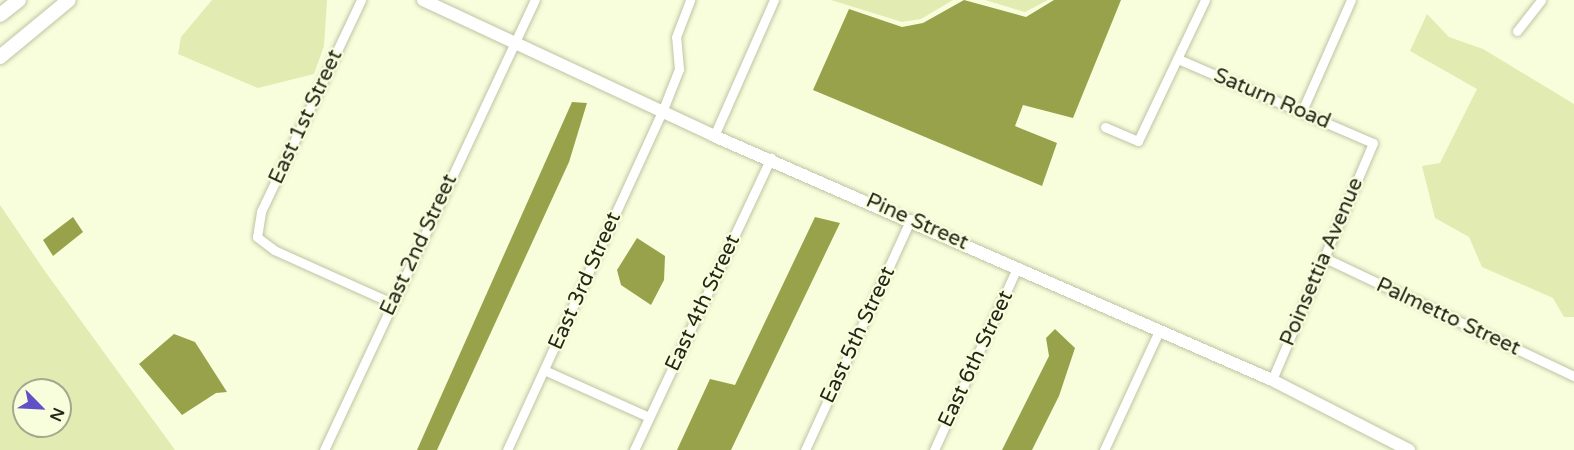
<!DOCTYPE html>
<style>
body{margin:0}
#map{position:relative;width:1574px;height:450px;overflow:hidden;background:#f8fedc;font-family:"Varela Round",sans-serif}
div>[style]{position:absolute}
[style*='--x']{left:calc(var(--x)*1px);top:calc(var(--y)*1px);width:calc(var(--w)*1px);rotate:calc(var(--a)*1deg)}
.green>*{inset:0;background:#e2ebb2}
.water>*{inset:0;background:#97a24b}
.roads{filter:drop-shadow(0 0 2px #bec4a4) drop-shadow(0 0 2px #bec4a4)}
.street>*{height:9px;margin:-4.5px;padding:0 4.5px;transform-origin:4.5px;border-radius:4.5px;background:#fff}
.secondary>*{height:12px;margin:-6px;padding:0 6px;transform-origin:6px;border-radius:6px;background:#fff}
.primary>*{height:14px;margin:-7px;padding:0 7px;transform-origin:7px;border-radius:7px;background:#fff}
span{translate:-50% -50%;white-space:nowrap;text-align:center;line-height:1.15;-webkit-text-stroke:5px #f8fedc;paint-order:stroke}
.street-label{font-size:21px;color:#24261a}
.north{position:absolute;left:12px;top:378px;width:60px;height:60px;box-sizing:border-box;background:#f8fedc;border:2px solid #a3a88e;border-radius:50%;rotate:114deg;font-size:16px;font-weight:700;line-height:24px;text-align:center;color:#24261a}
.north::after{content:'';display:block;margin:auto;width:21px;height:27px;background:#6051c9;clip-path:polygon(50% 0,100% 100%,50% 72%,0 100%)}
</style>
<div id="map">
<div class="green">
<div style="clip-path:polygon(212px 0,327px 0,324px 46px,314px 74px,258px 88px,178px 54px,181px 37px)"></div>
<div style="clip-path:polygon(831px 0,953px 0,921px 19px,902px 22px)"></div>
<div style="clip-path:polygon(985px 0,1048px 0,1025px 12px)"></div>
<div style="clip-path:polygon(1427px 14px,1449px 37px,1483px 49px,1574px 104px,1574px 317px,1564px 317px,1553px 298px,1482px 267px,1469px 237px,1435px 218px,1422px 166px,1440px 163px,1477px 89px,1410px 51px)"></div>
<div style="clip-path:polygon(evenodd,0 205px,44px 270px,175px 450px,0 450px,0 205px,24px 390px,60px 390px,60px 426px,24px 426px,24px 390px)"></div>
</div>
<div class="water">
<div style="clip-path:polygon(964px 0,1026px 17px,1054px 0,1121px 0,1073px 118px,1023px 105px,1015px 126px,1057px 143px,1042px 186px,813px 90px,849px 9px,902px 27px,923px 23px)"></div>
<div style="clip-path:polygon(572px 102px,587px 103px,569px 162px,437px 450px,417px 450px)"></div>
<div style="clip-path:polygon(73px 217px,83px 232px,53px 256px,43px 240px)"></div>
<div style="clip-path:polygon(815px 217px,840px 223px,731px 450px,677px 450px,710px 379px,735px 385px)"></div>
<div style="clip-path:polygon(637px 238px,665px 256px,664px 280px,651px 305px,621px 285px,617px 270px)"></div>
<div style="clip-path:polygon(1055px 329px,1075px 348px,1059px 396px,1032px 450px,1002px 450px,1049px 356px,1046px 338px)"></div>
<div style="clip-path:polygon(174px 334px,195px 342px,227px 392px,216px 393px,182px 415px,139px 364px)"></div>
</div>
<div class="roads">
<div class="street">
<div style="--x:361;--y:0;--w:234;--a:115.3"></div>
<div style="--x:261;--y:212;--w:25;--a:99"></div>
<div style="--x:257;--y:237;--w:21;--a:37"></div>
<div style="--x:274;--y:250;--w:129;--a:24.2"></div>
<div style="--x:1517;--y:31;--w:39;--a:-52"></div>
<div style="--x:1178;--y:59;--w:212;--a:23.3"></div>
<div style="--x:1373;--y:143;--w:258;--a:113.1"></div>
<div style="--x:1302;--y:111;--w:121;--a:-66.2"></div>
<div style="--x:1105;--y:127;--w:36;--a:23"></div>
<div style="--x:1138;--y:141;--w:156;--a:-64.6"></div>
<div style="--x:714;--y:136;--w:149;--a:-66.2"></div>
<div style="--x:1323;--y:257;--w:278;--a:25.4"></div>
<div style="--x:544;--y:370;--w:115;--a:24.1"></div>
<div style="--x:324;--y:450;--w:497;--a:-64.9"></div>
<div style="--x:507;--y:450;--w:372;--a:-65.4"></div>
<div style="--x:662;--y:112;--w:46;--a:-68.4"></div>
<div style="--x:679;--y:69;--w:32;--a:-95"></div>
<div style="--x:676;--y:37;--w:40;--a:-69"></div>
<div style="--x:634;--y:450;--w:323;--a:-64.9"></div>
<div style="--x:805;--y:450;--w:254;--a:-65.4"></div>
<div style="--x:934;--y:450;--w:200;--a:-65.5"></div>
<div style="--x:1104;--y:450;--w:131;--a:-65.2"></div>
</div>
<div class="secondary">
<div style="--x:423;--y:0;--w:321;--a:25"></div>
<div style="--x:714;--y:136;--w:609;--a:23.62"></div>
<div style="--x:1272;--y:380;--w:154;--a:27.1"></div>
</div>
<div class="primary">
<div style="--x:0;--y:15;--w:24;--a:-38"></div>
<div style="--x:0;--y:57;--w:89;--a:-39.6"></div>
</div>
</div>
<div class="street-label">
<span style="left:1272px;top:99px;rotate:23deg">Saturn Road</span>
<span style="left:306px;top:117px;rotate:-65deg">East 1st Street</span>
<span style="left:917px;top:222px;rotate:24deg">Pine Street</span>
<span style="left:419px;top:245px;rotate:-65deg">East 2nd Street</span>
<span style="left:1322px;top:262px;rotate:-67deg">Poinsettia Avenue</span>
<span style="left:585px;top:281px;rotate:-66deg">East 3rd Street</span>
<span style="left:703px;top:303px;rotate:-65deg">East 4th Street</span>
<span style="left:1448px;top:317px;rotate:25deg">Palmetto Street</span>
<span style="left:858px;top:335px;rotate:-65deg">East 5th Street</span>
<span style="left:976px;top:359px;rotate:-65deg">East 6th Street</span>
</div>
<div class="north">N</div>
</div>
